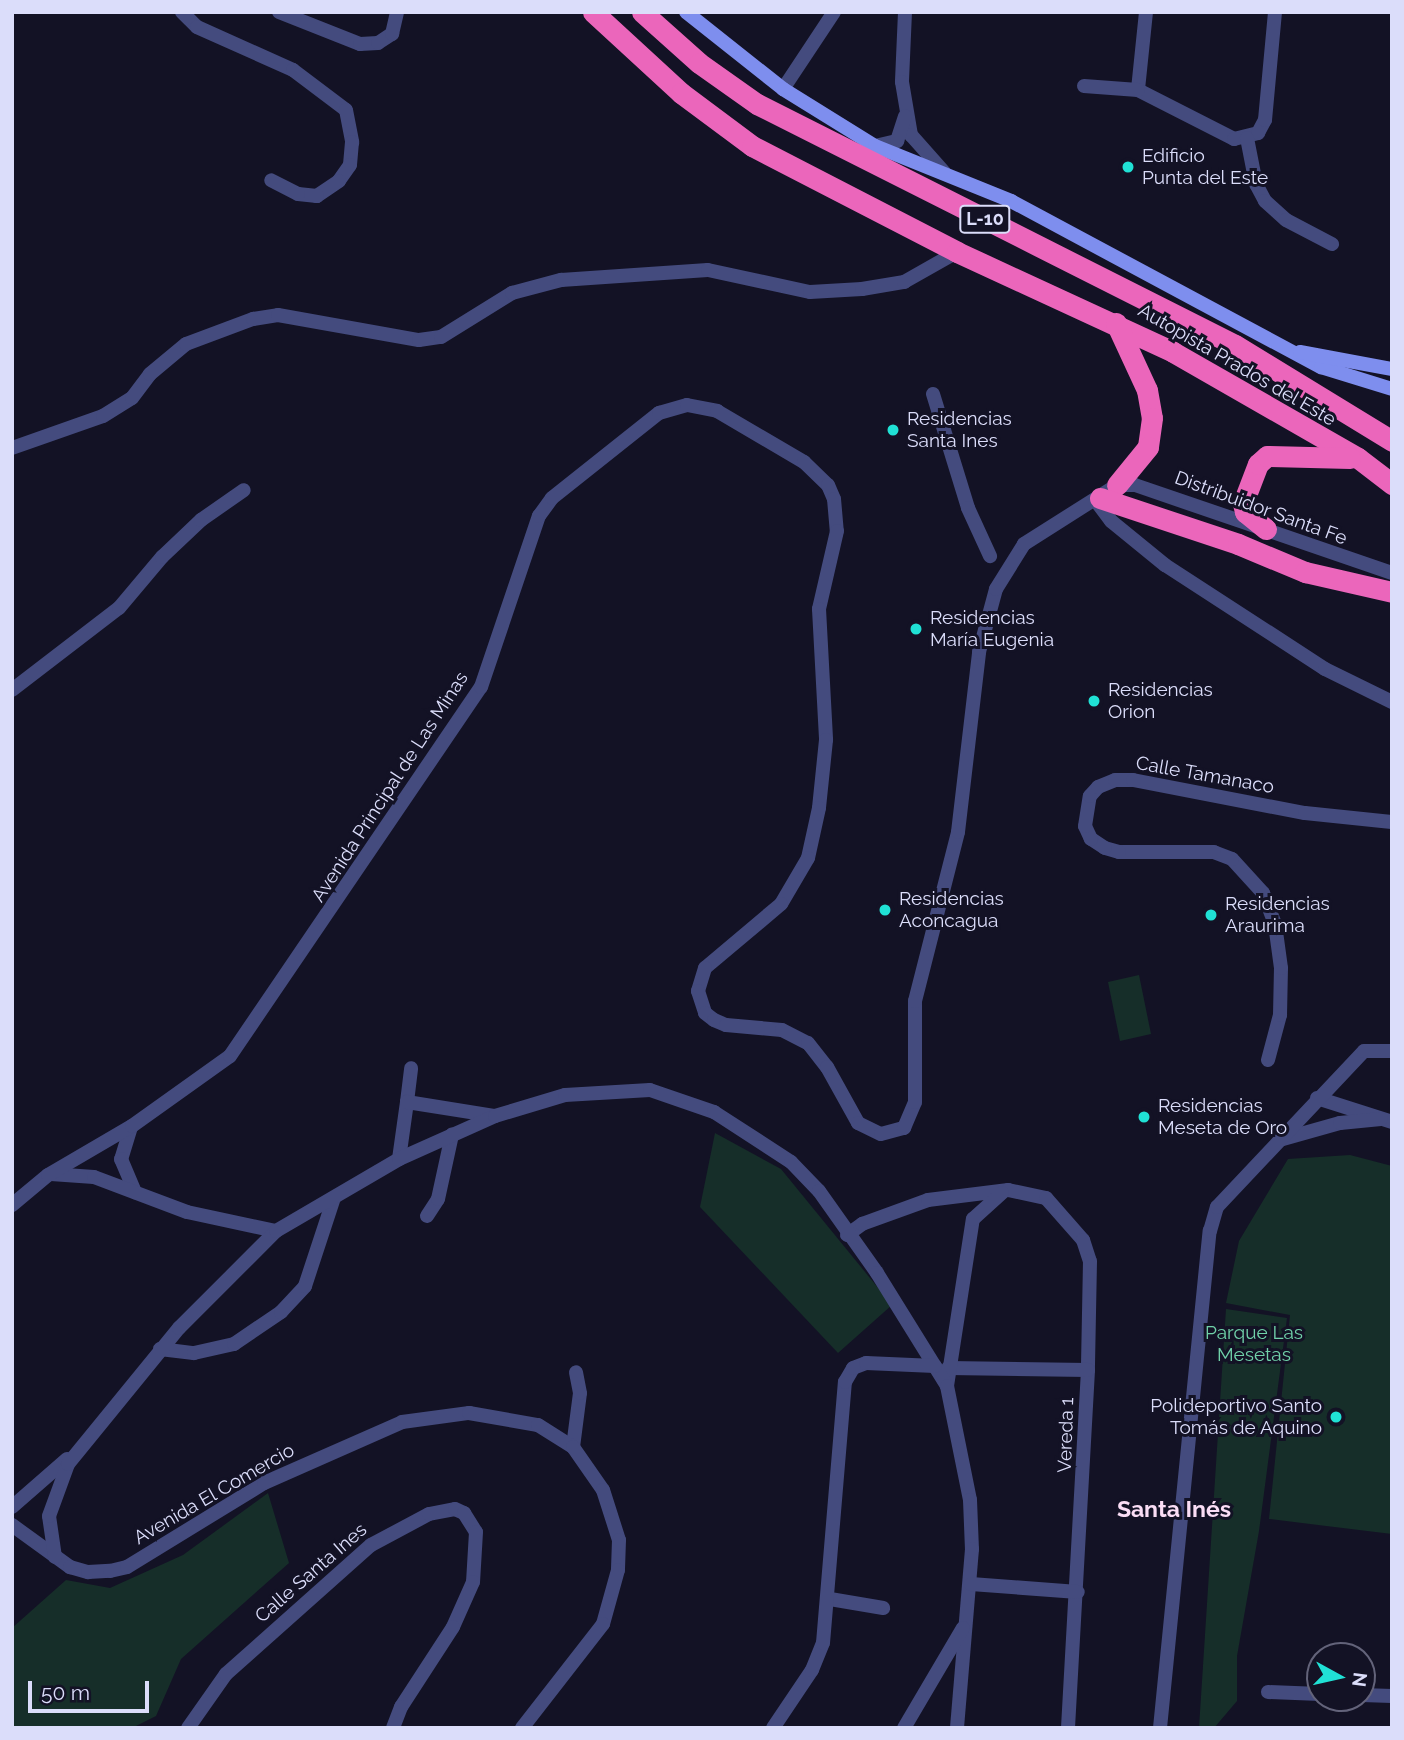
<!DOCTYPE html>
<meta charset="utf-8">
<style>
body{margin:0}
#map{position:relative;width:1404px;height:1740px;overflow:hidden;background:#131225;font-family:Raleway,sans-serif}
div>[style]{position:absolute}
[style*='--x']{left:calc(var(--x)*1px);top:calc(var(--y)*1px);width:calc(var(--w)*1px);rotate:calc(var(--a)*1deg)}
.green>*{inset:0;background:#162e29}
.street>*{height:14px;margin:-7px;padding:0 7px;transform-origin:7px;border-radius:7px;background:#444b7e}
.secondary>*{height:14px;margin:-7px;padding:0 7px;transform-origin:7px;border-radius:7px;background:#7e8eee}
.highway>*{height:21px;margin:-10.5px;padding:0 10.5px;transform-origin:10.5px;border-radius:10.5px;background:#eb66bb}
.dots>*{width:19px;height:19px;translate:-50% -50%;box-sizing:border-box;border:4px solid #131225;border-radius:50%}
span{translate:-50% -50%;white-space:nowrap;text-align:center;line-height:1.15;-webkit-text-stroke:6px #131225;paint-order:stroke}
.shield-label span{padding:2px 5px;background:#131225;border:2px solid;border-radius:5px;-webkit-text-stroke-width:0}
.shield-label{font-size:18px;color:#dbddfa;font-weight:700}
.poi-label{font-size:19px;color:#dbddfa}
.left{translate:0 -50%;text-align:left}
.right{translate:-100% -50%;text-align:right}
.street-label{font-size:19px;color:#dbddfa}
.park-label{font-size:19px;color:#70d1a9}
.quarter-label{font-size:23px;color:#faddf5;font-weight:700}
.frame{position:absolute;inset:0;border:14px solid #dbddfa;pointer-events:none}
.north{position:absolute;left:1306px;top:1642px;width:70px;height:70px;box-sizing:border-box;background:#131225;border:2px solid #63637a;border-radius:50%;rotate:98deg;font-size:19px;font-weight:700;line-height:28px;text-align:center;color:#dbddfa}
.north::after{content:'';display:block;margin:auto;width:24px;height:32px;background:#20e1d5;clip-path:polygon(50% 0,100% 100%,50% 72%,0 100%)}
.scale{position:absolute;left:28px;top:1681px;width:121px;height:32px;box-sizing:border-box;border:4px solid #dbddfa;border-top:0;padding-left:9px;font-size:21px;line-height:24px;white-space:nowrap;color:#dbddfa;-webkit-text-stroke:5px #131225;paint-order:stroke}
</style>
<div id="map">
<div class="green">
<div style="clip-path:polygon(1139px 975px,1151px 1034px,1120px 1041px,1108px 982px)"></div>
<div style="clip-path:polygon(715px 1133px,781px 1169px,892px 1305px,838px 1353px,700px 1207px)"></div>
<div style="clip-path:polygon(1350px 1155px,1392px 1166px,1392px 1534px,1269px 1519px,1290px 1315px,1226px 1303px,1239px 1241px,1288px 1159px)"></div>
<div style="clip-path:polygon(1226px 1309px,1287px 1318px,1259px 1531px,1237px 1656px,1237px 1701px,1214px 1728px,1199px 1728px)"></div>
<div style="clip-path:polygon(268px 1493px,289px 1563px,181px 1659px,156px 1716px,132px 1728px,12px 1728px,12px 1628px,66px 1580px,110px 1588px,183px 1555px)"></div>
</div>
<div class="street">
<div style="--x:182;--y:12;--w:21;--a:45"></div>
<div style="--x:197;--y:27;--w:105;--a:24.1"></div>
<div style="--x:293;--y:70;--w:66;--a:37"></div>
<div style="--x:346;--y:110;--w:33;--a:79"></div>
<div style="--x:352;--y:142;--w:23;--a:95"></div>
<div style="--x:350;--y:165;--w:19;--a:125"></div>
<div style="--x:339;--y:181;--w:27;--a:146"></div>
<div style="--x:317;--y:196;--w:19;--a:-174"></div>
<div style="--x:298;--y:194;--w:30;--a:-153"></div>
<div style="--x:279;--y:12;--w:87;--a:21.6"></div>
<div style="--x:360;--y:44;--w:18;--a:-3"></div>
<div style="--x:378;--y:43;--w:17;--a:-33"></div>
<div style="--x:392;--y:34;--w:23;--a:-77"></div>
<div style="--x:905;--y:12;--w:70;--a:92.5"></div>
<div style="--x:902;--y:82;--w:54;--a:80.4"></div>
<div style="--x:911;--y:135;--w:50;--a:48.3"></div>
<div style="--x:1146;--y:12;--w:78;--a:95.9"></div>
<div style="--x:1138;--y:90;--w:108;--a:27"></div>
<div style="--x:1234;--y:139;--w:25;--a:-14"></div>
<div style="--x:1258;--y:133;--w:15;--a:-62"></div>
<div style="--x:1265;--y:120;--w:108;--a:-84.7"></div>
<div style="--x:1084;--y:86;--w:54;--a:4.2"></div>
<div style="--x:783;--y:89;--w:92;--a:-56.5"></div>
<div style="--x:1247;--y:138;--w:47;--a:78.9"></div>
<div style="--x:1256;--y:184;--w:19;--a:62"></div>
<div style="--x:1265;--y:201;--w:28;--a:42"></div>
<div style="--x:1286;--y:220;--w:52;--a:27.6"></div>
<div style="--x:875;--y:146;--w:23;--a:-13"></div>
<div style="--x:897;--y:141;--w:26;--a:-72"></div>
<div style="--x:933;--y:394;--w:119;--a:72.9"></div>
<div style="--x:968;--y:508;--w:53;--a:65.4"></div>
<div style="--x:12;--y:448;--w:96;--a:-19.4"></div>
<div style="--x:103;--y:416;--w:34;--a:-32"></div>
<div style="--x:132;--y:398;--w:30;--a:-53"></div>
<div style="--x:150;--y:374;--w:47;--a:-39.8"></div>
<div style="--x:186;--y:344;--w:72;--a:-20.5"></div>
<div style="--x:253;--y:319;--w:25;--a:-9"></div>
<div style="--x:278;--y:315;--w:143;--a:10.1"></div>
<div style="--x:419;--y:340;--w:22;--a:-8"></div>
<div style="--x:441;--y:337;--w:84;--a:-31.8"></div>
<div style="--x:512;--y:293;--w:51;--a:-14.9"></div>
<div style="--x:561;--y:280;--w:147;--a:-3.9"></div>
<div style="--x:708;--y:270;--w:104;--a:12.2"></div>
<div style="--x:810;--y:292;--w:52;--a:-3.3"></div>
<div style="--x:862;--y:289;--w:43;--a:-9.5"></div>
<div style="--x:904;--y:282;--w:61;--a:-29.5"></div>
<div style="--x:1096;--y:501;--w:25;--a:53"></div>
<div style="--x:1111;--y:521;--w:70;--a:39.2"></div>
<div style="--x:1165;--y:565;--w:191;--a:33"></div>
<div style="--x:1325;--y:669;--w:75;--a:26.2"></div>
<div style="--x:12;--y:690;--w:135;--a:-37.5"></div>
<div style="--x:119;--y:608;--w:67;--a:-49.9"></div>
<div style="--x:162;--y:557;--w:54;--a:-43.5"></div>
<div style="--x:201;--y:520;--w:52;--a:-34.9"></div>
<div style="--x:1268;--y:1060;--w:47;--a:-75.1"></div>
<div style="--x:1280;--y:1015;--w:47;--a:-88.8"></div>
<div style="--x:1281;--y:968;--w:44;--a:-97.8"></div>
<div style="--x:1275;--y:924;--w:33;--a:-111"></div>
<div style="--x:1263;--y:893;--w:46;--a:-132.4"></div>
<div style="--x:1232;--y:859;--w:19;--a:-159"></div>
<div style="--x:1214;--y:852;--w:95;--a:180"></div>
<div style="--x:1119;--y:852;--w:15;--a:-164"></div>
<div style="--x:1105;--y:848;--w:17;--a:-147"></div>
<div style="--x:1091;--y:839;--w:14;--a:-115"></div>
<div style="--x:1085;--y:826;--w:30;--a:-81"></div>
<div style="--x:1090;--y:796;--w:12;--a:-48"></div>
<div style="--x:1098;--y:787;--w:18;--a:-22"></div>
<div style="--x:1115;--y:780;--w:18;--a:0"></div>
<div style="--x:1133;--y:780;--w:175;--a:10.9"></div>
<div style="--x:1305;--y:813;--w:87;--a:5.9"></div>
<div style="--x:1317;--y:1098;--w:79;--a:17.7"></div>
<div style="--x:407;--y:1102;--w:34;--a:-83"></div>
<div style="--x:131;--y:1127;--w:34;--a:107"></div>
<div style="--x:121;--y:1159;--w:36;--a:67"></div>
<div style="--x:1283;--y:1139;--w:59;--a:-15.7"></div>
<div style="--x:1340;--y:1123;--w:41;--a:-5.6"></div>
<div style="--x:399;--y:1159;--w:58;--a:-82"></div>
<div style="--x:407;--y:1102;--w:88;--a:9.1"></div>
<div style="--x:51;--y:1174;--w:43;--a:4"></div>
<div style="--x:94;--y:1177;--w:99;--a:20.6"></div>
<div style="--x:187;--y:1212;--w:91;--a:12.1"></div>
<div style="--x:12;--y:1205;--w:47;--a:-39.8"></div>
<div style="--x:48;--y:1175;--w:97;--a:-30.3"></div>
<div style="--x:132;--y:1126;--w:120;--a:-35.5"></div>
<div style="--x:230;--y:1056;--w:446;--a:-55.8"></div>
<div style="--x:481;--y:687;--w:181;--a:-71.3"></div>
<div style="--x:539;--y:516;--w:22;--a:-54"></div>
<div style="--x:552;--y:498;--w:137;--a:-38.5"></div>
<div style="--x:659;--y:413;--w:29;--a:-16"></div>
<div style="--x:687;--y:405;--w:31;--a:11"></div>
<div style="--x:717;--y:411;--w:101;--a:30.4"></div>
<div style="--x:804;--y:462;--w:33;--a:44"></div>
<div style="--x:828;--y:485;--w:15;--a:67"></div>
<div style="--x:834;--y:499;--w:32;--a:85"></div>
<div style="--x:837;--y:531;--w:80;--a:103"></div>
<div style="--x:819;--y:609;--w:131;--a:86.9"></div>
<div style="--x:826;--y:740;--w:68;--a:95.9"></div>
<div style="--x:819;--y:808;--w:51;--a:102.4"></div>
<div style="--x:808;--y:858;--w:53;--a:120.4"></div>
<div style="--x:781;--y:904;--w:99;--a:139.9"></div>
<div style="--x:705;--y:968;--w:24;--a:107"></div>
<div style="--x:698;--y:991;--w:23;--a:72"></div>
<div style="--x:705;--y:1013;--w:11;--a:38"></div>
<div style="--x:714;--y:1020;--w:13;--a:23"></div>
<div style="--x:726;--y:1025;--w:56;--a:5.1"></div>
<div style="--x:782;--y:1030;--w:29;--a:27"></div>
<div style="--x:808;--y:1043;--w:31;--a:52"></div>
<div style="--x:827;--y:1067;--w:64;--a:61"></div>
<div style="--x:858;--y:1123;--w:25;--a:26"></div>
<div style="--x:881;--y:1134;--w:24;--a:-15"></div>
<div style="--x:904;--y:1128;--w:28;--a:-67"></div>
<div style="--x:915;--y:1102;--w:101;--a:-90"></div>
<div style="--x:915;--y:1001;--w:174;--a:-75.7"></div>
<div style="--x:958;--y:832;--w:181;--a:-83.3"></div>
<div style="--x:979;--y:652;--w:65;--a:-74.9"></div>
<div style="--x:996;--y:589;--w:53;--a:-58.1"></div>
<div style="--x:1024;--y:544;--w:110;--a:-32.4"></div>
<div style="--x:1117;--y:485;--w:18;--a:0"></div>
<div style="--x:1135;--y:485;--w:272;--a:18.9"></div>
<div style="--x:427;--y:1216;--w:20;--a:-57"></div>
<div style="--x:438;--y:1199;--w:66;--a:-77.7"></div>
<div style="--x:847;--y:1235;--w:19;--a:-36"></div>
<div style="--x:862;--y:1224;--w:70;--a:-20"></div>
<div style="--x:928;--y:1200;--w:81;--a:-7.1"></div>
<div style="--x:1008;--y:1190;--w:39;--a:12"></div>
<div style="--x:1046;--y:1198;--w:56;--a:48.6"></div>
<div style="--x:1083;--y:1240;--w:22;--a:72"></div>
<div style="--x:1090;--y:1261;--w:109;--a:91.1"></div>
<div style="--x:1088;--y:1370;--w:359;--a:93.2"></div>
<div style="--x:160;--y:1349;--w:34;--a:7"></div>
<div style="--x:194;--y:1353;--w:41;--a:-12.7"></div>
<div style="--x:234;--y:1344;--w:57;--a:-34.2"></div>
<div style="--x:281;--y:1312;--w:35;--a:-47"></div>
<div style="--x:305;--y:1286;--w:93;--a:-71.8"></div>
<div style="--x:948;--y:1368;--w:140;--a:0.8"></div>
<div style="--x:947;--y:1386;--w:169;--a:-81.2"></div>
<div style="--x:973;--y:1219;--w:39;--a:-42"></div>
<div style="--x:573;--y:1447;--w:54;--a:-82.6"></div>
<div style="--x:580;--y:1393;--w:21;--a:-101"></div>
<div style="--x:12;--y:1507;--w:73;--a:-41.1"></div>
<div style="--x:12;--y:1525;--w:72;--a:35.9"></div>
<div style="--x:70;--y:1567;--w:19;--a:16"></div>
<div style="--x:88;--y:1572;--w:22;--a:-3"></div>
<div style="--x:110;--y:1571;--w:17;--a:-13"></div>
<div style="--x:127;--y:1567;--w:161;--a:-31.5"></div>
<div style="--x:264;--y:1483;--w:151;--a:-23.8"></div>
<div style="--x:402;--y:1422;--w:68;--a:-7.7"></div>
<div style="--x:469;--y:1413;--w:70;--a:9.9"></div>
<div style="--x:538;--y:1425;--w:41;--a:32.2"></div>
<div style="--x:573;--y:1447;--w:52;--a:55.1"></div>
<div style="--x:603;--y:1490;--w:52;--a:72.3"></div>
<div style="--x:619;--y:1540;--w:30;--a:92"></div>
<div style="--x:618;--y:1570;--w:56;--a:105.5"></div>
<div style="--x:603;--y:1624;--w:132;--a:127.9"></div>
<div style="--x:55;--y:1557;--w:41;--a:-98.3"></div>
<div style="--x:49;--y:1516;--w:55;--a:-69.9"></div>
<div style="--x:68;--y:1464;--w:176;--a:-50.8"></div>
<div style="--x:179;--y:1328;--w:137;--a:-45"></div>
<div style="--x:276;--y:1231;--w:143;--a:-30.3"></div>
<div style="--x:399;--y:1159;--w:105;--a:-24.1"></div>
<div style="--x:495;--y:1116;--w:73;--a:-16.7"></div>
<div style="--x:565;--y:1095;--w:85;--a:-3.4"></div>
<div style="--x:650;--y:1090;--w:68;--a:19"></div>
<div style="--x:714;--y:1112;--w:92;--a:33"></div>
<div style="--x:791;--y:1162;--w:40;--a:46"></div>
<div style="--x:819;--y:1191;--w:100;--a:54.7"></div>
<div style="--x:877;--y:1273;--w:133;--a:58.2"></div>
<div style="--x:947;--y:1386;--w:116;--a:78.6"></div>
<div style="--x:970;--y:1500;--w:49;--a:87.7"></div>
<div style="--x:972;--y:1549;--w:180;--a:94.8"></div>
<div style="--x:971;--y:1584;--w:107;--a:4.3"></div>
<div style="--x:830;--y:1599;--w:54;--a:9.6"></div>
<div style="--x:1268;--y:1692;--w:52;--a:2.2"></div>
<div style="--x:1362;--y:1695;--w:30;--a:2"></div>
<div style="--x:188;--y:1728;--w:66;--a:-54.9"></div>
<div style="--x:226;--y:1674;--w:194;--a:-41.7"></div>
<div style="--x:371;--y:1545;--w:66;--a:-28.1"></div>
<div style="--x:429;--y:1514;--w:26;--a:-11"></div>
<div style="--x:455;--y:1509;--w:10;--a:24"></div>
<div style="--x:464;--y:1513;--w:22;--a:58"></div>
<div style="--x:476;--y:1532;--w:50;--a:93.4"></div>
<div style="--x:473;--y:1582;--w:49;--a:114"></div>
<div style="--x:453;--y:1627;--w:95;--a:123"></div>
<div style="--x:401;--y:1707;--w:22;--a:111"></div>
<div style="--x:773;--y:1728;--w:70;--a:-56.1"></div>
<div style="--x:812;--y:1670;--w:29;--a:-68"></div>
<div style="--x:823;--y:1643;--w:262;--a:-85.2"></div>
<div style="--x:845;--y:1382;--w:16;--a:-60"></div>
<div style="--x:853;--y:1368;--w:14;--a:-21"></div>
<div style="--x:866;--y:1363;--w:69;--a:2.5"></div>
<div style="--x:904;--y:1728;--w:116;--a:-59.5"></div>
<div style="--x:1160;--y:1728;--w:500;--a:-84.3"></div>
<div style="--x:1210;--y:1231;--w:25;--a:-74"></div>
<div style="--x:1217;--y:1207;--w:214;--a:-46.7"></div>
<div style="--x:1364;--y:1051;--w:28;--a:0"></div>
</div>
<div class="secondary">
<div style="--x:686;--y:12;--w:124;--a:38.4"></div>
<div style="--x:783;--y:89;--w:108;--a:31.8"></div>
<div style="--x:875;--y:146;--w:147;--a:22"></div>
<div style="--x:1011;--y:201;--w:352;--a:28.2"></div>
<div style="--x:1321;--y:367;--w:74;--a:17.2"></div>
<div style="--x:1300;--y:352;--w:94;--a:10.5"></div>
</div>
<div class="highway">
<div style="--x:593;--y:12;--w:120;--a:42.6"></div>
<div style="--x:681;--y:93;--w:89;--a:36.7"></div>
<div style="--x:752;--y:146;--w:231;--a:27.3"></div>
<div style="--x:957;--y:252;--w:238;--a:24.8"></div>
<div style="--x:1173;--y:352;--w:213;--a:29.8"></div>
<div style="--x:1358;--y:458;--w:43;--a:37.4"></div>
<div style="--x:642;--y:12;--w:76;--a:41.8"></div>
<div style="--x:699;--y:63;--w:71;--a:35.3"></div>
<div style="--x:757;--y:104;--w:535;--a:26.76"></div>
<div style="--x:1235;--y:345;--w:184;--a:31.4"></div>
<div style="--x:1116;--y:323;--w:74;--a:65.2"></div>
<div style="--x:1147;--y:390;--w:28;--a:80"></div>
<div style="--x:1152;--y:418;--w:29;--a:98"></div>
<div style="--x:1148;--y:447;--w:49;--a:129.2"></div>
<div style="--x:1100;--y:498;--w:145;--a:18.4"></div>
<div style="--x:1238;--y:544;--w:73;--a:22.7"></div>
<div style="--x:1305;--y:572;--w:89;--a:12.9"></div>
<div style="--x:1266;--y:529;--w:27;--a:-141"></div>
<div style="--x:1245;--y:512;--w:9;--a:-103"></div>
<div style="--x:1243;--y:503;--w:42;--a:-69"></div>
<div style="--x:1258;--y:464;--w:12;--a:-42"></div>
<div style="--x:1267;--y:456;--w:83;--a:1.4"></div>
</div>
<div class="dots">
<div style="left:1128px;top:167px;background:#20e1d5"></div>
<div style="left:893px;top:430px;background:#20e1d5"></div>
<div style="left:916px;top:629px;background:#20e1d5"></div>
<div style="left:1094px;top:701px;background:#20e1d5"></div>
<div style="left:885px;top:910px;background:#20e1d5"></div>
<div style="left:1211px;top:915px;background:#20e1d5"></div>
<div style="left:1144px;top:1117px;background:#20e1d5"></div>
<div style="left:1336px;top:1417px;background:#20e1d5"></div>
</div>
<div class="shield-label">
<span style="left:985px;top:219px">L-10</span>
</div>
<div class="poi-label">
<span class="left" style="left:1142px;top:167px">Edificio<br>Punta del Este</span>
<span class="left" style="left:907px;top:430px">Residencias<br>Santa Ines</span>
<span class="left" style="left:930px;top:629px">Residencias<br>María Eugenia</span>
<span class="left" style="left:1108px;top:701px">Residencias<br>Orion</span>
<span class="left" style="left:899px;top:910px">Residencias<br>Aconcagua</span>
<span class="left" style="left:1225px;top:915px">Residencias<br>Araurima</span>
<span class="left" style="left:1158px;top:1117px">Residencias<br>Meseta de Oro</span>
<span class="right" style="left:1322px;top:1417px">Polideportivo Santo<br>Tomás de Aquino</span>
</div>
<div class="street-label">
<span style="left:1237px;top:365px;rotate:30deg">Autopista Prados del Este</span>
<span style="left:1261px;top:508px;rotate:20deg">Distribuidor Santa Fe</span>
<span style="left:1205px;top:775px;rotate:10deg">Calle Tamanaco</span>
<span style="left:390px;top:787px;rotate:-57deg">Avenida Principal de Las Minas</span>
<span style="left:1066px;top:1435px;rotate:-88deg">Vereda 1</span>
<span style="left:214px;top:1494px;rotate:-30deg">Avenida El Comercio</span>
<span style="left:311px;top:1573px;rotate:-41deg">Calle Santa Ines</span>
</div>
<div class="park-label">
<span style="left:1254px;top:1344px">Parque Las<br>Mesetas</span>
</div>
<div class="quarter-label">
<span style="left:1174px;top:1509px">Santa Inés</span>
</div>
<div class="frame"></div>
<div class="north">N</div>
<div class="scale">50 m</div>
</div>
